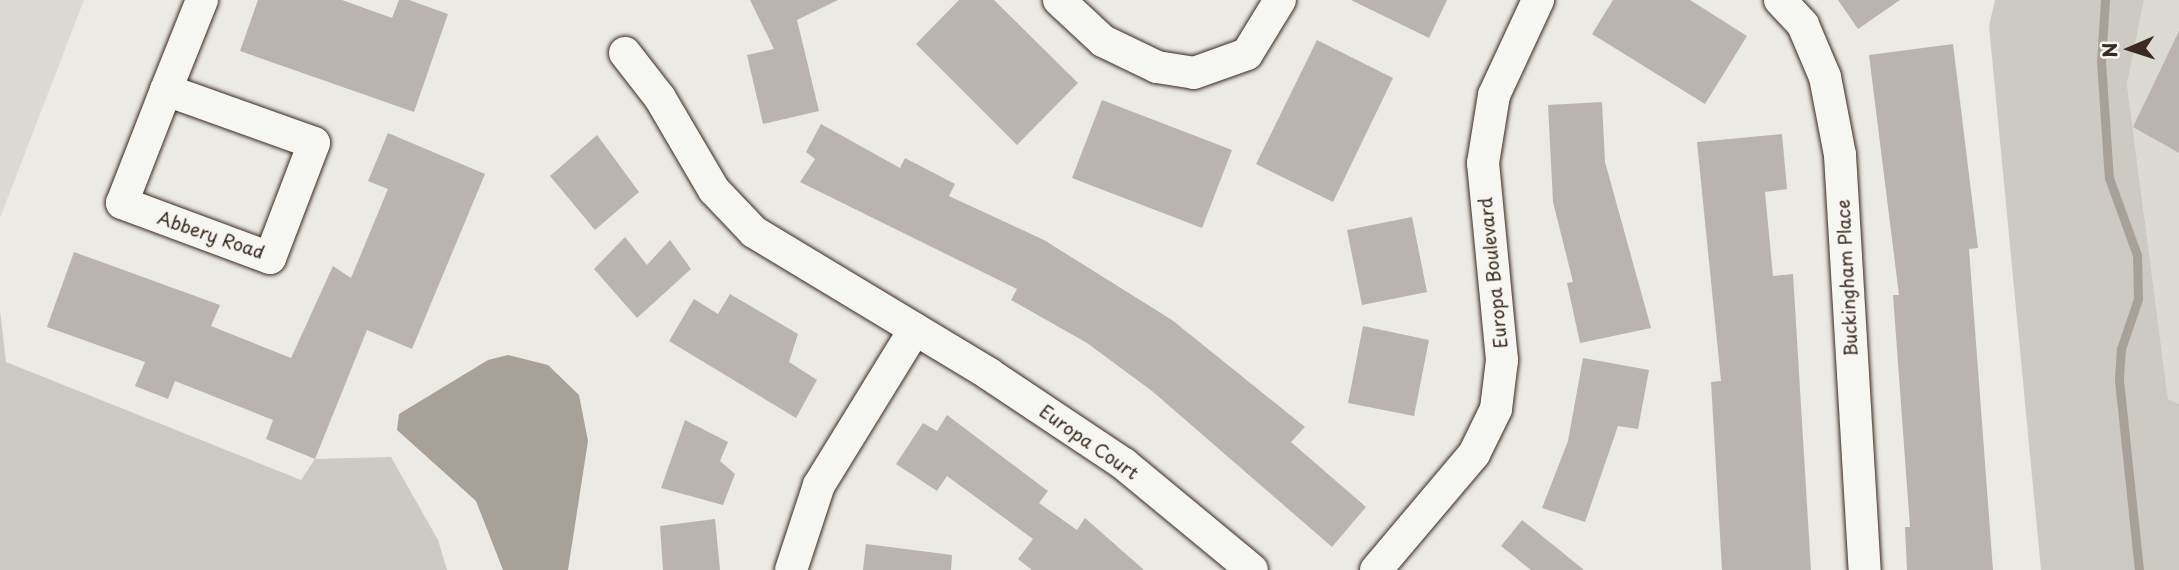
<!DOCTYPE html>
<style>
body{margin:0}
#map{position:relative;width:2179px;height:570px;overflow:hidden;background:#ebeae5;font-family:"Playpen Sans",sans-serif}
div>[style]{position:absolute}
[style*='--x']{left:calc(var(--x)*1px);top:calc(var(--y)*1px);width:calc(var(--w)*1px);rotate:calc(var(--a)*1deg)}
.built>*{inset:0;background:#dcdad4}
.green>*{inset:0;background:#cdcac4}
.water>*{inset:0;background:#a8a198}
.stream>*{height:9px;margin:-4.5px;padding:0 4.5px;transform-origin:4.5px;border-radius:4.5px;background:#a8a198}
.building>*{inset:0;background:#bab4ae}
.roads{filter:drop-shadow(0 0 2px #3b2a1e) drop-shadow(0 0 2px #3b2a1e)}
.minor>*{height:32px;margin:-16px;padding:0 16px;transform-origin:16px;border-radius:16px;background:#f6f6f2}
span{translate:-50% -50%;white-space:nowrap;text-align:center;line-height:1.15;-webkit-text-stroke:5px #f6f6f2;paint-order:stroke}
.street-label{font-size:18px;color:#3b2a1e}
.north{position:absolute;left:2095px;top:14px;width:70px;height:70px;-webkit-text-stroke:5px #f6f6f2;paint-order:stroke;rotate:267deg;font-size:19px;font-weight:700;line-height:28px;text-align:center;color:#3b2a1e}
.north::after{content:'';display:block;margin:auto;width:24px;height:32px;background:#3b2a1e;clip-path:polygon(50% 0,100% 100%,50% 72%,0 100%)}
</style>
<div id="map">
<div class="built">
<div style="clip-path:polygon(0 0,84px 0,0 218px)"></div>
<div style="clip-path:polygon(2144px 0,2179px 0,2179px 404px,2168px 400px,2127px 83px)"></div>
</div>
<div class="green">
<div style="clip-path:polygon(1995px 0,2144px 0,2127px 84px,2168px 399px,2179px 404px,2179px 570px,2041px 570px,1989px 26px)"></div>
<div style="clip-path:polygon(0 310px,6px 362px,301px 480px,315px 459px,391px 457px,438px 540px,447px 570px,0 570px)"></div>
</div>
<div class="water">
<div style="clip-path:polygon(508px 355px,548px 365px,579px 395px,588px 441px,568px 570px,503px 570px,476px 501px,397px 430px,399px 414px,488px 360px)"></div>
</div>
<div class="stream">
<div style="--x:2105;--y:0;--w:62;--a:93.7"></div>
<div style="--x:2101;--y:62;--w:116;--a:86.1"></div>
<div style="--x:2109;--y:178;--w:82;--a:70"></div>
<div style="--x:2137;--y:255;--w:44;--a:88.7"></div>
<div style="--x:2138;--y:299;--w:53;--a:108.8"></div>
<div style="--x:2121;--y:349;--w:31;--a:94"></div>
<div style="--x:2119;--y:380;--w:191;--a:84"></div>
</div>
<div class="building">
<div style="clip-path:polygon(258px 0,342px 0,392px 18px,399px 0,409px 0,448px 14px,414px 112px,240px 51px)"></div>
<div style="clip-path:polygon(750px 0,838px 0,797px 20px,819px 111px,763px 124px,747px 55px,774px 49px)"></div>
<div style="clip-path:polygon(959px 0,994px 0,1078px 83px,1017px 145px,916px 44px)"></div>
<div style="clip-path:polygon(1351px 0,1447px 0,1429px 38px)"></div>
<div style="clip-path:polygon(1613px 0,1690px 0,1747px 36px,1705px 104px,1592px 34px)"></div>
<div style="clip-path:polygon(1838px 0,1900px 0,1858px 29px)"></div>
<div style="clip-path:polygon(2179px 31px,2179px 153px,2133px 127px)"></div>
<div style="clip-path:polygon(1317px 40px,1393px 78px,1333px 202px,1256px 164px)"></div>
<div style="clip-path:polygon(1953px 44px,1978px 248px,1969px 249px,1993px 570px,1907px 570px,1905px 527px,1910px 527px,1893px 295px,1899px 295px,1869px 55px)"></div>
<div style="clip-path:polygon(1102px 100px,1232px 150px,1202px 228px,1072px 178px)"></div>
<div style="clip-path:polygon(1602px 102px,1605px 162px,1651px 328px,1580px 343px,1567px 283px,1573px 282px,1553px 202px,1548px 105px)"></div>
<div style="clip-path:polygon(821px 124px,900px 168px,905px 158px,955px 184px,949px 196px,1044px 240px,1172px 320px,1305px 427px,1291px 442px,1366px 507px,1332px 547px,1152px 391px,1087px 343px,1011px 300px,1017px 289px,800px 182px,815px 159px,806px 152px)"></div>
<div style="clip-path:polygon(388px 133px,485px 174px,412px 349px,367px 330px,315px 459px,266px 439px,273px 420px,175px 381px,168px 399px,135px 386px,145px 362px,47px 327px,74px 252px,220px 305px,211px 326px,291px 358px,333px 266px,351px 278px,388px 189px,368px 181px)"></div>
<div style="clip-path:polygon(1782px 134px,1787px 189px,1765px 192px,1773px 276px,1793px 274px,1811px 570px,1722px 570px,1711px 382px,1721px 381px,1697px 142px)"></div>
<div style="clip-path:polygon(597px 135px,639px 192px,595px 230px,550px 176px)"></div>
<div style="clip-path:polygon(1412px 217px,1427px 292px,1362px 305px,1347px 230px)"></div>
<div style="clip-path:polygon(625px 237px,647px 265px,670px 240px,691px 269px,637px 318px,594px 269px)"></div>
<div style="clip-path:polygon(730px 294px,798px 334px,789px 362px,817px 380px,796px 418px,669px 341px,694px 299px,718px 314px)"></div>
<div style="clip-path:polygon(1363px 326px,1429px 340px,1414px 416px,1348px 403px)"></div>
<div style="clip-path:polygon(1583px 358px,1649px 370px,1638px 429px,1618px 426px,1585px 522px,1542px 508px,1568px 441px)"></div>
<div style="clip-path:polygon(947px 415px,1048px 491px,1039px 503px,1077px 530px,1085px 518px,1144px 570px,1032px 570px,1018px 559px,1033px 539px,947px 476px,937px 491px,896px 464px,923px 423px,937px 431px)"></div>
<div style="clip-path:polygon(685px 420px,728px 442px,720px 461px,735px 474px,723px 505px,661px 488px)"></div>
<div style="clip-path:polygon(715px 519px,720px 570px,663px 570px,660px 526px)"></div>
<div style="clip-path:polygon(1522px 520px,1547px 540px,1584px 570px,1531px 570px,1501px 546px)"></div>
<div style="clip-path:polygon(866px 544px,952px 555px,951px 570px,863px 570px)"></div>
</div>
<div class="roads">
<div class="minor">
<div style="--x:1059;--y:0;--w:60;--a:43"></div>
<div style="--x:1103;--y:41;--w:60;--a:25.7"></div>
<div style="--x:1157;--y:67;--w:37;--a:9"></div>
<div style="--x:1194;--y:73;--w:56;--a:-19.7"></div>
<div style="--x:1247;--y:54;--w:63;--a:-58.6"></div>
<div style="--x:1780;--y:0;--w:34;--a:47"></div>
<div style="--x:1803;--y:25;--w:56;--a:67.1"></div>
<div style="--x:1825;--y:77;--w:79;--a:79.1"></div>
<div style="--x:1840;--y:155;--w:416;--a:86.6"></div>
<div style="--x:625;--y:53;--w:57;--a:52.1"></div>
<div style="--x:660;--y:98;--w:107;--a:59.6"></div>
<div style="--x:714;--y:190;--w:58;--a:46.4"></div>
<div style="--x:754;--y:232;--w:275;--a:31.1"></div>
<div style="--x:989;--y:374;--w:162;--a:33.7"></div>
<div style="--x:1124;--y:464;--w:166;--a:39.6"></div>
<div style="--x:166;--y:90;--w:157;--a:19.7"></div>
<div style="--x:314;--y:143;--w:123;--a:110.9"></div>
<div style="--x:270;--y:258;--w:158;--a:-159.6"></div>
<div style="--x:122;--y:203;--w:121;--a:-68.7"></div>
<div style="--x:166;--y:90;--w:97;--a:-68.2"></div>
<div style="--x:791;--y:570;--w:89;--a:-71.8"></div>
<div style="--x:819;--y:485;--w:183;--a:-58.4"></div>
<div style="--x:1376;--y:570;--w:152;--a:-49.8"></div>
<div style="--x:1474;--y:454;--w:50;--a:-63.9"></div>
<div style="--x:1496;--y:409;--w:49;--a:-83"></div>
<div style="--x:1502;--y:360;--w:198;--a:-95.5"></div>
<div style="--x:1483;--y:163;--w:69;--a:-80.8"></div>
<div style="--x:1494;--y:95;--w:105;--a:-65.1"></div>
</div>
</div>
<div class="street-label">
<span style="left:211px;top:235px;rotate:19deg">Abbery Road</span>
<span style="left:1493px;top:273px;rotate:-96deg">Europa Boulevard</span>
<span style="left:1847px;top:278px;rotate:-93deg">Buckingham Place</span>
<span style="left:1089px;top:442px;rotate:35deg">Europa Court</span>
</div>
<div class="north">N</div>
</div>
